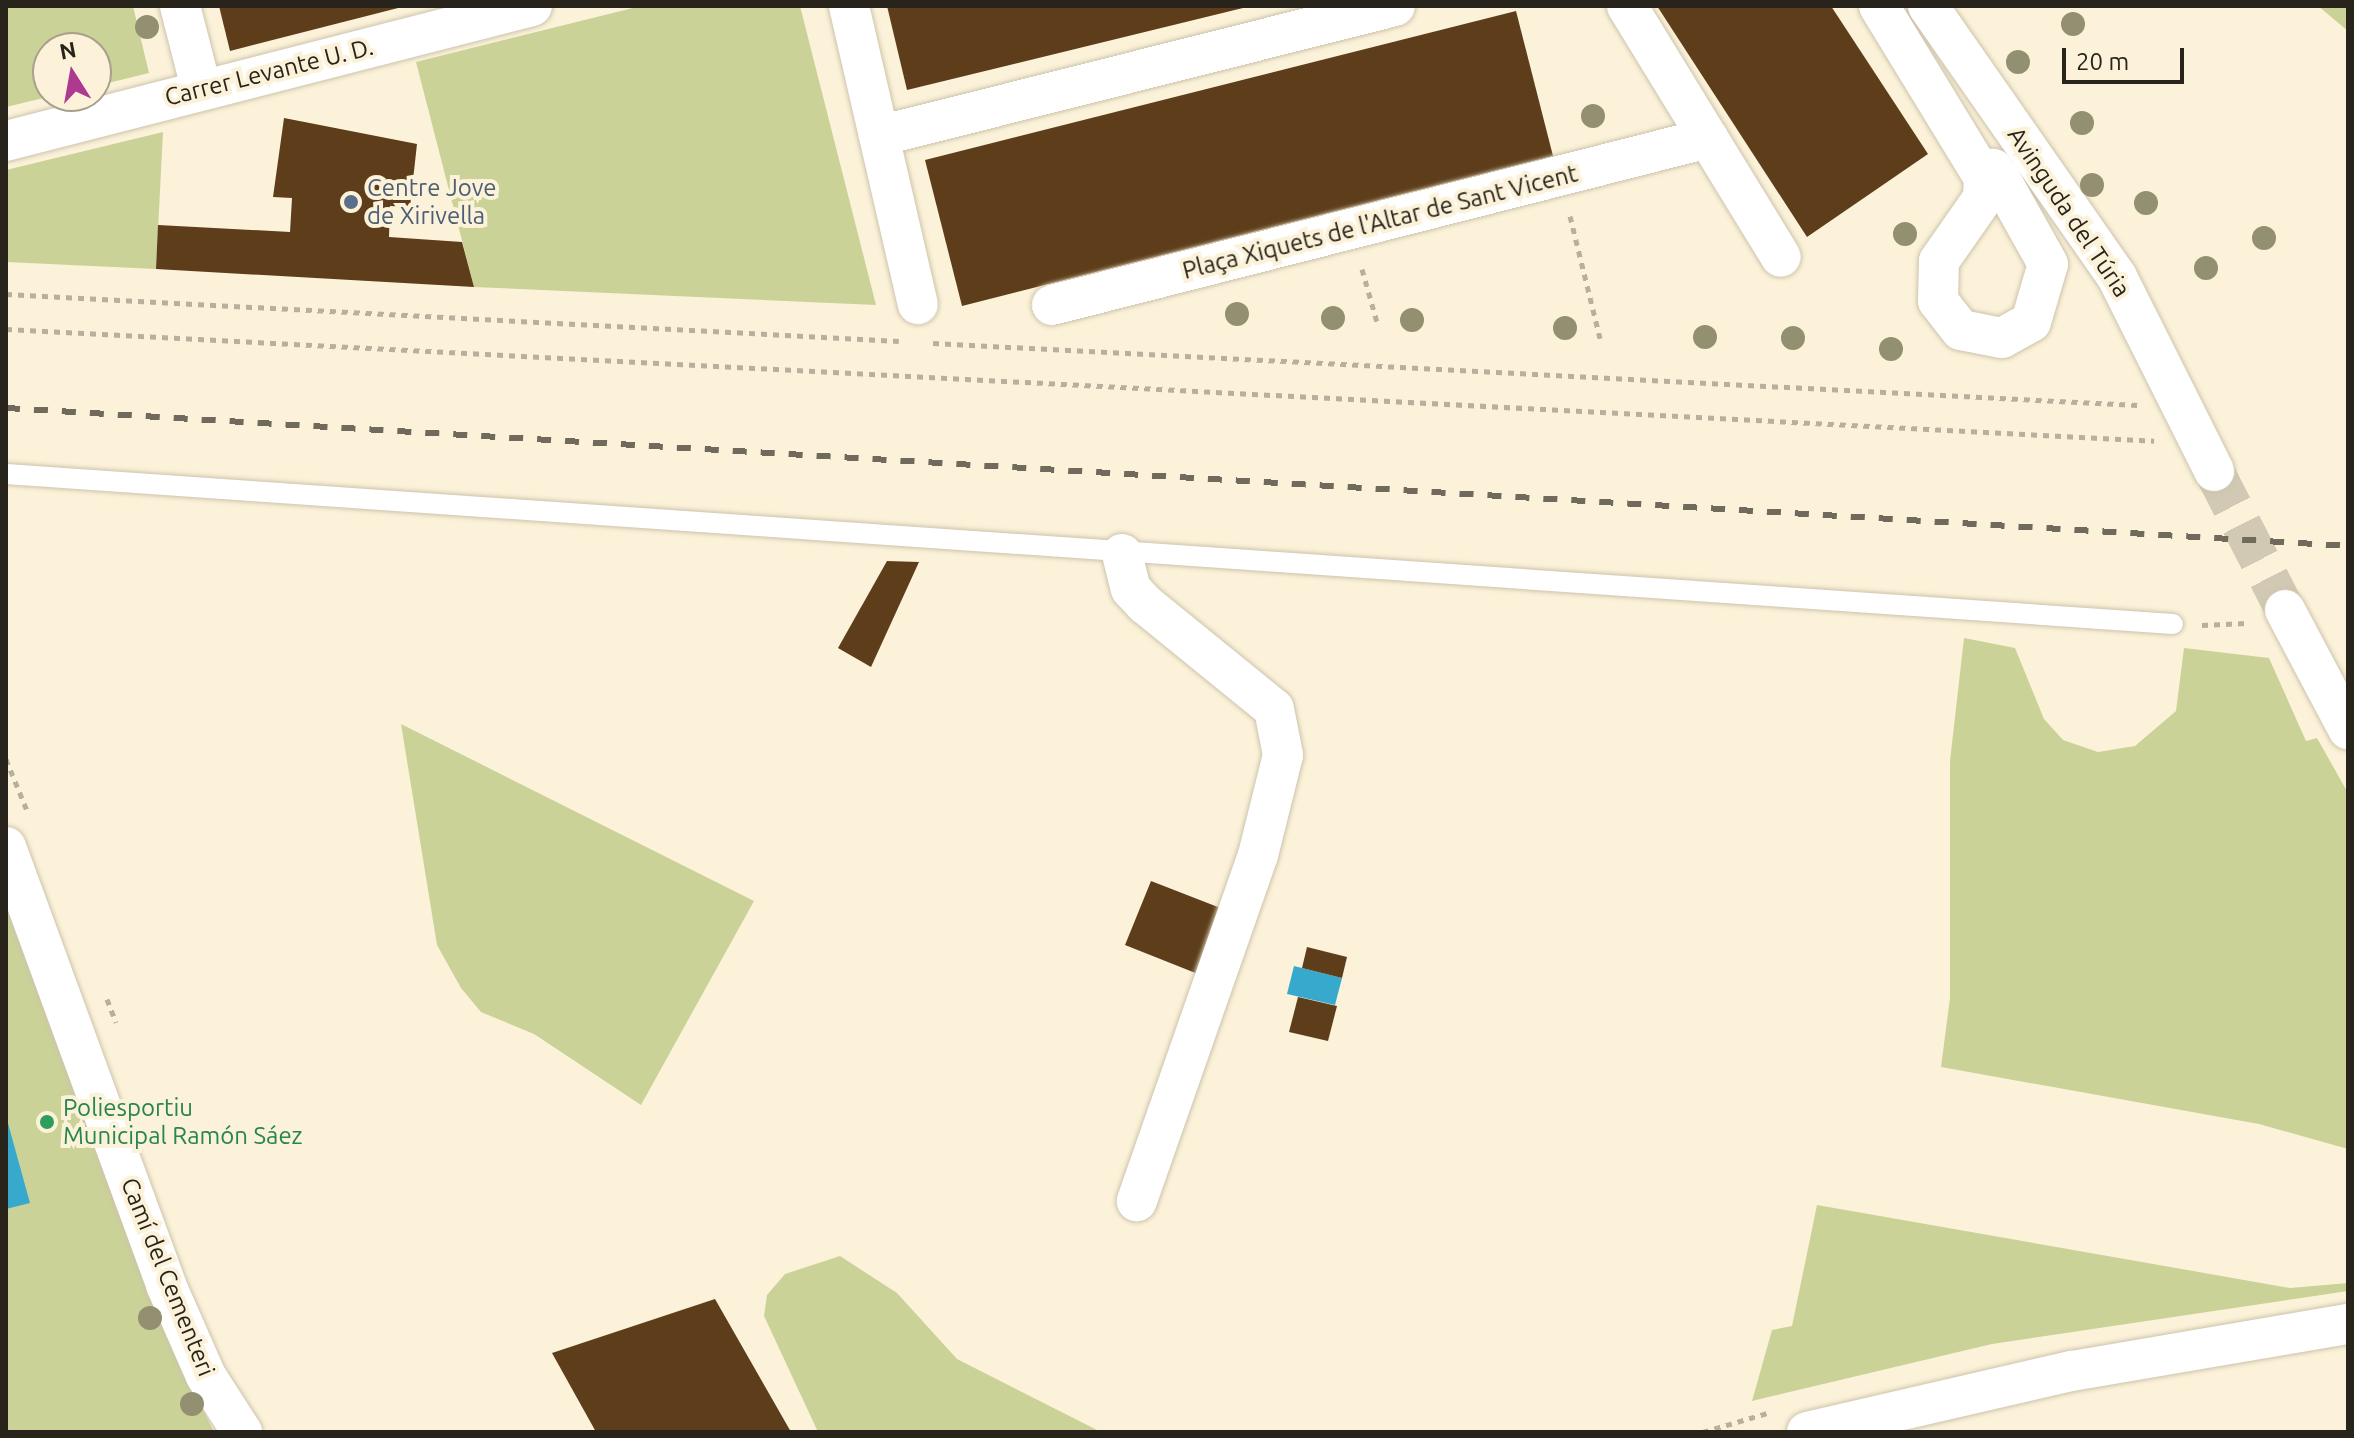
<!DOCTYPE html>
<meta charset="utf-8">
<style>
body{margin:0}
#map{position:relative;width:2354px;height:1438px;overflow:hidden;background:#fbf2d9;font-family:Ubuntu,sans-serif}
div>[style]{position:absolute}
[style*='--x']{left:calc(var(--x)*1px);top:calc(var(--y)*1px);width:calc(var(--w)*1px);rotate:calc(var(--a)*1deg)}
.green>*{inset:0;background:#cbd298}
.water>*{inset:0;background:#36a9cd}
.building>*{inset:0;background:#5d3d1a}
.street-tunnel>*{height:40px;margin-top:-20px;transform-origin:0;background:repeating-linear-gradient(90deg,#d1c9b3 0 40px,transparent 0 60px)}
.path>*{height:5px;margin-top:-2.5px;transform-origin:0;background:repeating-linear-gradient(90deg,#b8b09c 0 6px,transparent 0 12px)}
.roads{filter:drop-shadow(0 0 2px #cdc3ac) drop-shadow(0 0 2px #cdc3ac)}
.lane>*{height:20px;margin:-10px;padding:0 10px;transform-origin:10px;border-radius:10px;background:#fff}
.street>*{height:40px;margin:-20px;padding:0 20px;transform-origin:20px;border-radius:20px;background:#fff}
.rail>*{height:6px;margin-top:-3px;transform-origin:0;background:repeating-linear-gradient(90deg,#6f6a5b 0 14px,transparent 0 28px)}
.trees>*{width:24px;height:24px;margin:-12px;border-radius:50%;background:#929070}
.dots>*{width:22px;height:22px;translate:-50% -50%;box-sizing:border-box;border:4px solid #fbf2d9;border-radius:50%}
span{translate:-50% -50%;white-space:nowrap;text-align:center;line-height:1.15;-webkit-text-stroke:8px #fbf2d9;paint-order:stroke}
.street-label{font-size:24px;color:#28241b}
.service-label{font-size:24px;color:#4e5e75}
.left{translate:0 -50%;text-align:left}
.leisure-label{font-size:24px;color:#27864d}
.frame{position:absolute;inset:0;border:8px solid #28241b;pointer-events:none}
.north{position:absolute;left:32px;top:32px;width:80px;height:80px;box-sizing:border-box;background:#fbf2d9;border:2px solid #a7a08d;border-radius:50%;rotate:349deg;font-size:22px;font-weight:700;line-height:32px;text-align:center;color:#28241b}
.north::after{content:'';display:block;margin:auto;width:28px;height:36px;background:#ae3990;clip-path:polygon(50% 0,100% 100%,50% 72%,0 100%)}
.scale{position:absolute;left:2062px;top:48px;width:122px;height:36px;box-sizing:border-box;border:4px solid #28241b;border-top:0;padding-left:10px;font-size:24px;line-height:28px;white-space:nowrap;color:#28241b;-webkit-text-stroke:6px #fbf2d9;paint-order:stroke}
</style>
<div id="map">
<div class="green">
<div style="clip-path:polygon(6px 6px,133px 6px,149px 73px,96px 86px,96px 48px,48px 48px,52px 96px,6px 107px)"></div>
<div style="clip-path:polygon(641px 6px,800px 6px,876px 305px,474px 287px,416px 62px)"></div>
<div style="clip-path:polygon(2318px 6px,2348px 6px,2348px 31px)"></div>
<div style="clip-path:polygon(163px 132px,156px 269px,6px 262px,6px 170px)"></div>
<div style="clip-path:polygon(1964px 638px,2015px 648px,2044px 719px,2063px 740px,2098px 752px,2135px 746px,2176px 711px,2184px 648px,2269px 658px,2306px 741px,2317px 738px,2348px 793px,2348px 1149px,2259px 1124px,1941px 1067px,1950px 998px,1950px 761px)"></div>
<div style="clip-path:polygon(401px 724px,754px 901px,641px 1105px,534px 1034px,481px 1012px,461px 988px,437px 945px)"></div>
<div style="clip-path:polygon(6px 899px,171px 1345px,214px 1432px,6px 1432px)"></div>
<div style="clip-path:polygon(1817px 1205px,2290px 1288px,2348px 1283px,2348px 1291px,1992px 1344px,1752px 1401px,1772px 1330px,1792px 1326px)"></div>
<div style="clip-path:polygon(840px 1256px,897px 1293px,957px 1359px,1101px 1432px,818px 1432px,764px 1316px,767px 1295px,785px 1274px)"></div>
</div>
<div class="water">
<div style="clip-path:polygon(1294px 966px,1342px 978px,1335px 1005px,1287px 994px)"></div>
<div style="clip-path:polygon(6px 1116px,30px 1203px,6px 1209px)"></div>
</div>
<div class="building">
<div style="clip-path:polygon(219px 6px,402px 6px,402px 7px,230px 51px)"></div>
<div style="clip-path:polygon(887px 6px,1246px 6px,1247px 7px,907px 90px)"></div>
<div style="clip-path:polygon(1657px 6px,1831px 6px,1928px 154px,1807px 237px)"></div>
<div style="clip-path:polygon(1516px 11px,1553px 156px,962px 306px,925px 160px)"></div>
<div style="clip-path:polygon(284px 118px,417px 144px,410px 207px,390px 206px,389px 237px,462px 242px,474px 287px,156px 269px,158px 225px,290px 232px,292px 198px,273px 197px)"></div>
<div style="clip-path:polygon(887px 561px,919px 562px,871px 667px,838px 648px)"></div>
<div style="clip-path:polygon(1151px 881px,1223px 909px,1198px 974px,1125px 945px)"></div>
<div style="clip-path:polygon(1307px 947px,1347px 957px,1342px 978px,1302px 968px)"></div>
<div style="clip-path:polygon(1298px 997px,1337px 1006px,1328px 1041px,1289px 1032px)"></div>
<div style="clip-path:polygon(715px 1299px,791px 1432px,596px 1432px,552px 1353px)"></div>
</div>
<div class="street-tunnel">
<div style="--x:2214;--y:471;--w:156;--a:62.9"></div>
</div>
<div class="path">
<div style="--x:1570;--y:216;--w:126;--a:76.2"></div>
<div style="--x:1362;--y:269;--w:55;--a:74.2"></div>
<div style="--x:6;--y:294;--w:894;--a:3.01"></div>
<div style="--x:6;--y:329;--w:2151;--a:2.98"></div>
<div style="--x:933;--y:343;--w:1206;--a:2.95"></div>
<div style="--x:2202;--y:625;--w:45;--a:-2.5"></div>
<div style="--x:6;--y:759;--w:58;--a:67.8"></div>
<div style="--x:107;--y:999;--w:25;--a:69"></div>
<div style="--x:1703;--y:1432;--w:71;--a:-16.4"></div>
</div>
<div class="roads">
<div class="lane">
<div style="--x:6;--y:474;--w:2172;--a:3.96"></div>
</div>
<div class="street">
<div style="--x:180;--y:6;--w:85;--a:75.6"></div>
<div style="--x:849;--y:6;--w:306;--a:77"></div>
<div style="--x:1627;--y:6;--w:294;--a:58.5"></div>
<div style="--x:1879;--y:6;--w:202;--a:58.6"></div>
<div style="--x:1984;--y:178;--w:20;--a:93"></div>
<div style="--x:1983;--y:198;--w:77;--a:124.9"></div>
<div style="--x:1939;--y:261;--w:40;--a:91.4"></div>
<div style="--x:1938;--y:301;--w:37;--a:52"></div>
<div style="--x:1961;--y:330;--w:42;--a:11"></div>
<div style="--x:2002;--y:338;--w:33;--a:-29"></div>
<div style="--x:2031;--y:322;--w:60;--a:-73.7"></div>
<div style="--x:2048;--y:264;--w:96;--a:-119.2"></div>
<div style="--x:2001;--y:180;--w:14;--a:-126"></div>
<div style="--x:1993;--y:169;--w:13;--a:-176"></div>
<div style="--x:1928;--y:6;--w:330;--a:55.1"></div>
<div style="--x:2117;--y:277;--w:217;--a:63.4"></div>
<div style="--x:879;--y:136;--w:532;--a:-14.14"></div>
<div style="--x:6;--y:141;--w:543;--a:-14.39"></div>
<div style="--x:1052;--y:305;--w:677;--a:-14.28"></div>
<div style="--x:1122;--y:554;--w:36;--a:76"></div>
<div style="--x:1131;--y:589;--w:21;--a:47"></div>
<div style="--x:1145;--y:604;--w:166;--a:39.1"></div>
<div style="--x:1274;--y:709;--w:47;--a:78.9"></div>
<div style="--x:1283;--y:755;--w:103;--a:104"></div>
<div style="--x:1258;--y:855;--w:367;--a:109.3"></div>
<div style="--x:2285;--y:610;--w:135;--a:62.1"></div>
<div style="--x:6;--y:847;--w:466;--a:69.9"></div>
<div style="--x:166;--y:1285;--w:99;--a:66.3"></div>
<div style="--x:206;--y:1376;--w:67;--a:57.3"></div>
<div style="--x:1807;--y:1432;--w:272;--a:-13"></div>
<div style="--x:2072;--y:1371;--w:280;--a:-9.7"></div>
</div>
</div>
<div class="rail">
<div style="--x:6;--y:408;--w:2346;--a:3.37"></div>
</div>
<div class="trees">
<div style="left:2073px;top:24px"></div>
<div style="left:147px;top:27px"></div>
<div style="left:2018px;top:62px"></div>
<div style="left:1593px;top:116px"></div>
<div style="left:2082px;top:123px"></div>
<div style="left:2092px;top:185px"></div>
<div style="left:2146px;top:203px"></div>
<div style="left:1905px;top:234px"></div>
<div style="left:2264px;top:238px"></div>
<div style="left:2206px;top:268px"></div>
<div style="left:1237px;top:314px"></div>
<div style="left:1333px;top:318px"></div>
<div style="left:1412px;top:320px"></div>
<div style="left:1565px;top:328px"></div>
<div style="left:1705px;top:337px"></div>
<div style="left:1793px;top:338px"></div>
<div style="left:1891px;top:349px"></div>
<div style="left:150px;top:1318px"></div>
<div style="left:192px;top:1404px"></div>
</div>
<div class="dots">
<div style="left:351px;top:202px;background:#5c6f8a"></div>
<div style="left:47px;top:1122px;background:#2e9e5b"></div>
</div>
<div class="street-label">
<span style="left:269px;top:72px;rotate:-14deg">Carrer Levante U. D.</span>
<span style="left:2069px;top:212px;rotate:56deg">Avinguda del Túria</span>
<span style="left:1380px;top:222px;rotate:-14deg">Plaça Xiquets de l'Altar de Sant Vicent</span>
<span style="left:168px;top:1277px;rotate:68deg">Camí del Cementeri</span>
</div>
<div class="service-label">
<span class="left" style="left:367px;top:202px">Centre Jove<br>de Xirivella</span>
</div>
<div class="leisure-label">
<span class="left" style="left:63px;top:1122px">Poliesportiu<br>Municipal Ramón Sáez</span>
</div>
<div class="frame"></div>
<div class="north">N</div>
<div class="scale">20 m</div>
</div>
